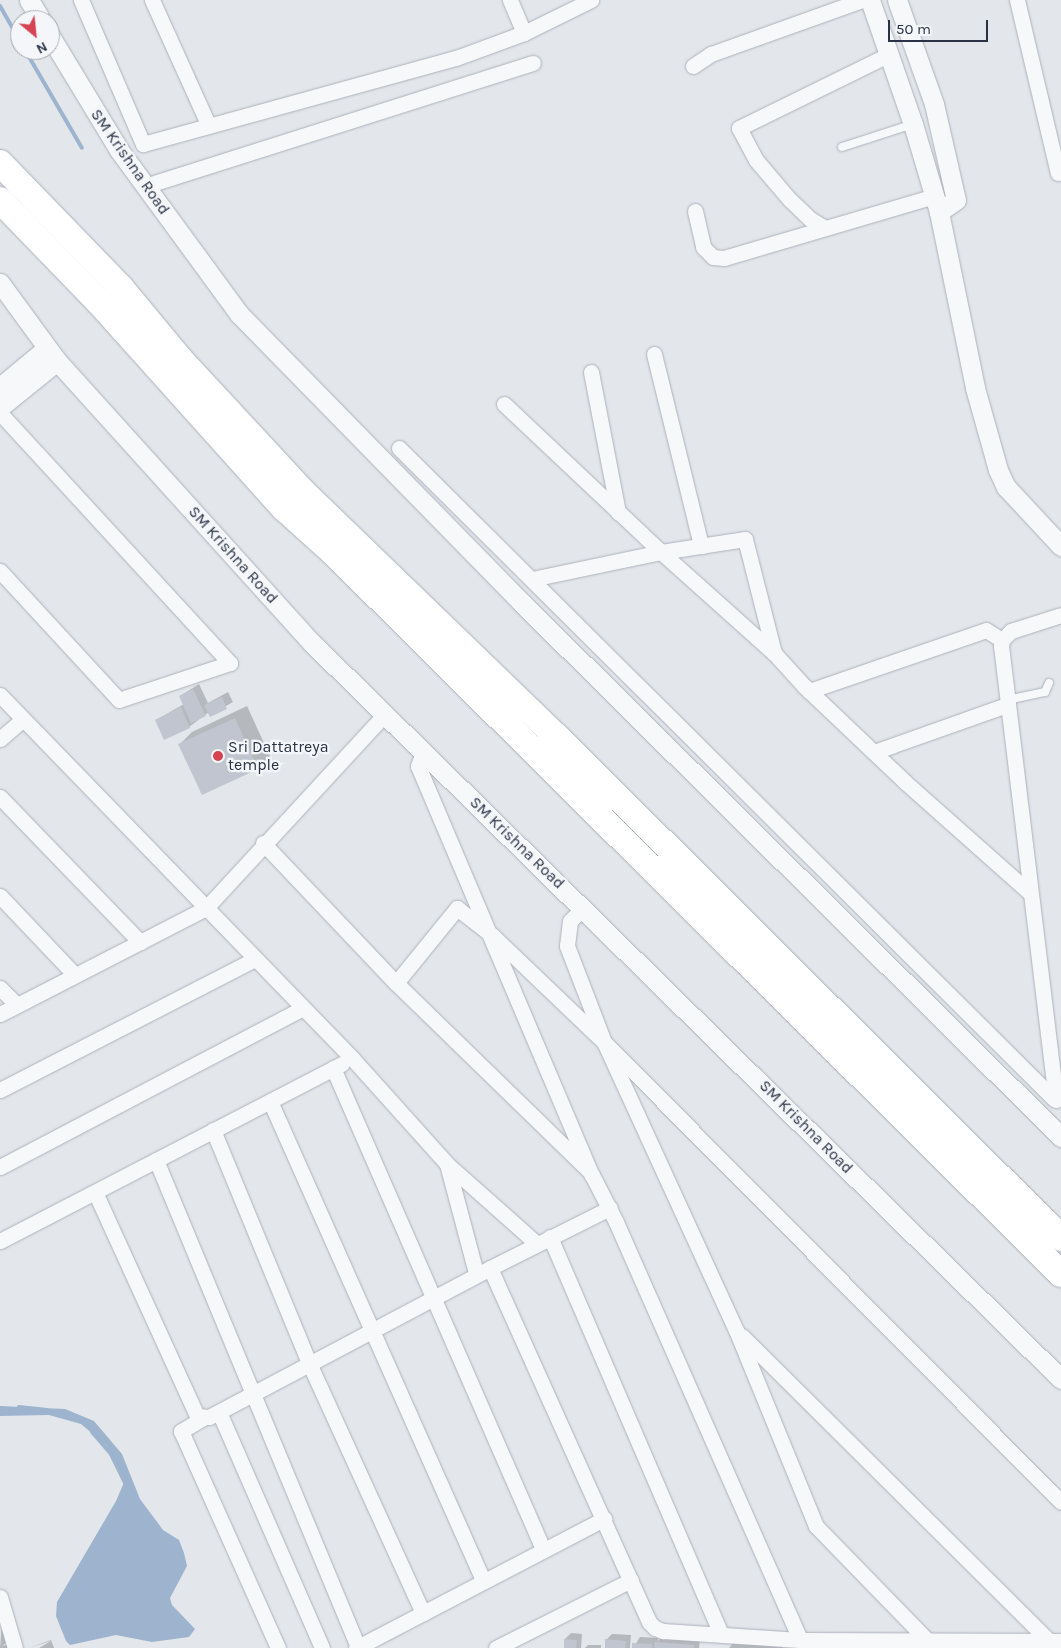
<!DOCTYPE html>
<style>
body{margin:0}
#map{position:relative;width:1061px;height:1648px;overflow:hidden;background:#e3e7ec;font-family:Karla,sans-serif}
div>[style]{position:absolute}
[style*='--x']{left:calc(var(--x)*1px);top:calc(var(--y)*1px);width:calc(var(--w)*1px);rotate:calc(var(--a)*1deg)}
.water>*{inset:0;background:#9db3ce}
.shadow>*{inset:0;background:#0003}
.stream>*{height:4px;margin:-2px;padding:0 2px;transform-origin:2px;border-radius:2px;background:#9db3ce}
.building>*{inset:0;background:#c0c5cf}
.roads{filter:drop-shadow(0 0 1px #acb1ba) drop-shadow(0 0 1px #acb1ba)}
.service>*{height:8px;margin:-4px;padding:0 4px;transform-origin:4px;border-radius:4px;background:#f7f8fa}
.minor>*{height:15px;margin:-7.5px;padding:0 7.5px;transform-origin:7.5px;border-radius:7.5px;background:#f7f8fa}
.tertiary>*{height:19px;margin:-9.5px;padding:0 9.5px;transform-origin:9.5px;border-radius:9.5px;background:#f7f8fa}
.trunk>*{height:26px;margin:-13px;padding:0 13px;transform-origin:13px;border-radius:13px;background:#fff}
.dots>*{width:14px;height:14px;translate:-50% -50%;box-sizing:border-box;border:2px solid #f4f6f9;border-radius:50%}
span{translate:-50% -50%;white-space:nowrap;text-align:center;line-height:1.15;-webkit-text-stroke:4.5px #f4f6f9;paint-order:stroke}
.street-label{font-size:16px;color:#2a3346}
.poi-label{font-size:16px;color:#2a3346}
.left{translate:0 -50%;text-align:left}
.north{position:absolute;left:10px;top:10px;width:50px;height:50px;box-sizing:border-box;background:#f4f6f9;border:1px solid #a3a8b1;border-radius:50%;rotate:152deg;font-size:14px;font-weight:700;line-height:20px;text-align:center;color:#2a3346}
.north::after{content:'';display:block;margin:auto;width:18px;height:22px;background:#d74353;clip-path:polygon(50% 0,100% 100%,50% 72%,0 100%)}
.scale{position:absolute;left:888px;top:20px;width:100px;height:22px;box-sizing:border-box;border:2px solid #2a3346;border-top:0;padding-left:6px;font-size:15px;line-height:18px;white-space:nowrap;color:#2a3346;-webkit-text-stroke:4px #f4f6f9;paint-order:stroke}
</style>
<div id="map">
<div class="water">
<div style="clip-path:polygon(0 1406px,65px 1409px,94px 1421px,122px 1454px,140px 1499px,163px 1530px,179px 1540px,184px 1553px,187px 1566px,170px 1598px,172px 1605px,195px 1629px,189px 1637px,152px 1642px,116px 1635px,70px 1645px,66px 1641px,56px 1616px,57px 1602px,116px 1501px,125px 1480px,107px 1446px,81px 1424px,49px 1415px,0 1416px)"></div>
</div>
<div class="shadow">
<div style="clip-path:polygon(199px 684px,208px 703px,228px 692px,233px 702px,210px 715px,209px 712px,189px 727px,156px 720px,184px 704px,180px 696px)"></div>
<div style="clip-path:polygon(247px 706px,270px 756px,258px 768px,203px 793px,180px 744px,192px 732px)"></div>
<div style="clip-path:polygon(2px 1623px,8px 1640px,3px 1646px,15px 1642px,17px 1648px,0 1648px)"></div>
<div style="clip-path:polygon(571px 1633px,582px 1634px,581px 1648px,565px 1648px,565px 1639px)"></div>
<div style="clip-path:polygon(612px 1634px,631px 1635px,630px 1648px,606px 1648px,606px 1640px)"></div>
<div style="clip-path:polygon(640px 1637px,658px 1638px,658px 1641px,662px 1637px,700px 1640px,699px 1648px,633px 1648px)"></div>
<div style="clip-path:polygon(51px 1640px,54px 1648px,39px 1648px,51px 1641px,29px 1648px)"></div>
<div style="clip-path:polygon(735px 1641px,783px 1644px,783px 1648px,729px 1648px)"></div>
<div style="clip-path:polygon(588px 1645px,601px 1645px,601px 1648px,585px 1648px)"></div>
</div>
<div class="stream">
<div style="--x:0;--y:6;--w:40;--a:60.3"></div>
<div style="--x:25;--y:50;--w:113;--a:59.8"></div>
<div style="--x:19;--y:1407;--w:28;--a:6"></div>
<div style="--x:92;--y:1432;--w:29;--a:49"></div>
<div style="--x:111;--y:1454;--w:34;--a:64"></div>
</div>
<div class="building">
<div style="clip-path:polygon(193px 689px,206px 716px,191px 723px,179px 696px)"></div>
<div style="clip-path:polygon(222px 697px,227px 709px,210px 717px,204px 705px)"></div>
<div style="clip-path:polygon(181px 707px,190px 728px,164px 740px,155px 720px)"></div>
<div style="clip-path:polygon(235px 718px,258px 769px,202px 795px,178px 744px)"></div>
<div style="clip-path:polygon(564px 1639px,577px 1640px,576px 1648px,564px 1648px)"></div>
<div style="clip-path:polygon(605px 1639px,626px 1641px,625px 1648px,605px 1648px)"></div>
<div style="clip-path:polygon(655px 1642px,694px 1645px,694px 1648px,654px 1648px)"></div>
<div style="clip-path:polygon(632px 1643px,652px 1644px,652px 1648px,632px 1648px)"></div>
</div>
<div class="roads">
<div class="service">
<div style="--x:842;--y:147;--w:75;--a:-17.9"></div>
<div style="--x:1007;--y:700;--w:39;--a:-12"></div>
<div style="--x:1045;--y:692;--w:10;--a:-66"></div>
</div>
<div class="minor">
<div style="--x:81;--y:0;--w:157;--a:66.7"></div>
<div style="--x:143;--y:144;--w:325;--a:-15.4"></div>
<div style="--x:456;--y:58;--w:72;--a:-20.2"></div>
<div style="--x:524;--y:33;--w:75;--a:-26.2"></div>
<div style="--x:152;--y:0;--w:138;--a:65.7"></div>
<div style="--x:510;--y:0;--w:36;--a:67"></div>
<div style="--x:1017;--y:0;--w:178;--a:76.7"></div>
<div style="--x:693;--y:66;--w:22;--a:-34"></div>
<div style="--x:711;--y:54;--w:160;--a:-19.7"></div>
<div style="--x:145;--y:186;--w:407;--a:-17.6"></div>
<div style="--x:695;--y:211;--w:37;--a:77"></div>
<div style="--x:703;--y:247;--w:14;--a:45"></div>
<div style="--x:713;--y:257;--w:11;--a:5"></div>
<div style="--x:724;--y:258;--w:219;--a:-16.4"></div>
<div style="--x:825;--y:228;--w:17;--a:-149"></div>
<div style="--x:810;--y:219;--w:28;--a:-136"></div>
<div style="--x:790;--y:200;--w:52;--a:-130.4"></div>
<div style="--x:756;--y:160;--w:36;--a:-118"></div>
<div style="--x:739;--y:128;--w:168;--a:-26.1"></div>
<div style="--x:654;--y:354;--w:198;--a:76.2"></div>
<div style="--x:591;--y:372;--w:143;--a:79.1"></div>
<div style="--x:504;--y:404;--w:216;--a:43.3"></div>
<div style="--x:661;--y:552;--w:152;--a:41.8"></div>
<div style="--x:0;--y:413;--w:340;--a:47.4"></div>
<div style="--x:230;--y:663;--w:117;--a:161.6"></div>
<div style="--x:119;--y:700;--w:176;--a:-132.7"></div>
<div style="--x:399;--y:448;--w:923;--a:44.82"></div>
<div style="--x:532;--y:579;--w:132;--a:-11.8"></div>
<div style="--x:661;--y:552;--w:85;--a:-8.8"></div>
<div style="--x:745;--y:539;--w:118;--a:75.7"></div>
<div style="--x:774;--y:653;--w:45;--a:47.7"></div>
<div style="--x:804;--y:686;--w:139;--a:43.5"></div>
<div style="--x:905;--y:782;--w:166;--a:41.6"></div>
<div style="--x:809;--y:691;--w:187;--a:-19"></div>
<div style="--x:986;--y:630;--w:19;--a:32"></div>
<div style="--x:0;--y:695;--w:506;--a:45.88"></div>
<div style="--x:352;--y:1058;--w:142;--a:48.1"></div>
<div style="--x:447;--y:1164;--w:119;--a:41.6"></div>
<div style="--x:0;--y:739;--w:30;--a:-41"></div>
<div style="--x:424;--y:751;--w:16;--a:112"></div>
<div style="--x:418;--y:766;--w:444;--a:67"></div>
<div style="--x:592;--y:1175;--w:53;--a:62.9"></div>
<div style="--x:616;--y:1222;--w:457;--a:66.2"></div>
<div style="--x:874;--y:752;--w:141;--a:-19.5"></div>
<div style="--x:0;--y:797;--w:202;--a:46"></div>
<div style="--x:263;--y:843;--w:193;--a:46.5"></div>
<div style="--x:396;--y:983;--w:268;--a:44.2"></div>
<div style="--x:0;--y:896;--w:109;--a:46.5"></div>
<div style="--x:583;--y:908;--w:18;--a:135"></div>
<div style="--x:570;--y:921;--w:25;--a:97"></div>
<div style="--x:567;--y:946;--w:103;--a:68.9"></div>
<div style="--x:604;--y:1042;--w:317;--a:65.4"></div>
<div style="--x:736;--y:1330;--w:212;--a:67.8"></div>
<div style="--x:816;--y:1526;--w:161;--a:45.8"></div>
<div style="--x:396;--y:983;--w:97;--a:-50.9"></div>
<div style="--x:457;--y:908;--w:46;--a:37.9"></div>
<div style="--x:493;--y:936;--w:153;--a:43.7"></div>
<div style="--x:604;--y:1042;--w:648;--a:45.19"></div>
<div style="--x:0;--y:988;--w:24;--a:45"></div>
<div style="--x:0;--y:1014;--w:232;--a:-27.2"></div>
<div style="--x:206;--y:908;--w:264;--a:-47.3"></div>
<div style="--x:333;--y:1068;--w:525;--a:66.41"></div>
<div style="--x:0;--y:1090;--w:287;--a:-27.2"></div>
<div style="--x:1056;--y:1100;--w:457;--a:-96.9"></div>
<div style="--x:1001;--y:646;--w:6;--a:-81"></div>
<div style="--x:1002;--y:640;--w:13;--a:-45"></div>
<div style="--x:1011;--y:631;--w:52;--a:-17.7"></div>
<div style="--x:270;--y:1101;--w:524;--a:66.03"></div>
<div style="--x:213;--y:1130;--w:252;--a:67.6"></div>
<div style="--x:309;--y:1363;--w:275;--a:65.5"></div>
<div style="--x:156;--y:1160;--w:527;--a:67.47"></div>
<div style="--x:447;--y:1164;--w:113;--a:75.1"></div>
<div style="--x:0;--y:1167;--w:342;--a:-27.7"></div>
<div style="--x:95;--y:1192;--w:246;--a:65.5"></div>
<div style="--x:197;--y:1416;--w:12;--a:5"></div>
<div style="--x:209;--y:1417;--w:318;--a:-27.9"></div>
<div style="--x:490;--y:1268;--w:388;--a:65.8"></div>
<div style="--x:649;--y:1622;--w:8;--a:45"></div>
<div style="--x:655;--y:1628;--w:9;--a:21"></div>
<div style="--x:663;--y:1631;--w:137;--a:3.8"></div>
<div style="--x:800;--y:1640;--w:261;--a:0.2"></div>
<div style="--x:550;--y:1237;--w:433;--a:66.7"></div>
<div style="--x:0;--y:1241;--w:385;--a:-27.4"></div>
<div style="--x:490;--y:1268;--w:134;--a:-26.6"></div>
<div style="--x:742;--y:1336;--w:433;--a:44.8"></div>
<div style="--x:219;--y:1412;--w:257;--a:66.4"></div>
<div style="--x:203;--y:1418;--w:26;--a:149"></div>
<div style="--x:181;--y:1431;--w:238;--a:65.9"></div>
<div style="--x:0;--y:1597;--w:53;--a:73.6"></div>
<div style="--x:356;--y:1648;--w:280;--a:-27.5"></div>
<div style="--x:496;--y:1648;--w:151;--a:-26.7"></div>
</div>
<div class="tertiary">
<div style="--x:29;--y:0;--w:23;--a:59"></div>
<div style="--x:870;--y:0;--w:131;--a:70.9"></div>
<div style="--x:913;--y:124;--w:92;--a:73.5"></div>
<div style="--x:939;--y:212;--w:180;--a:78.4"></div>
<div style="--x:975;--y:388;--w:85;--a:74.3"></div>
<div style="--x:998;--y:470;--w:19;--a:65"></div>
<div style="--x:1006;--y:487;--w:81;--a:47"></div>
<div style="--x:897;--y:0;--w:110;--a:70.4"></div>
<div style="--x:934;--y:104;--w:98;--a:77.1"></div>
<div style="--x:956;--y:200;--w:21;--a:145"></div>
<div style="--x:50;--y:36;--w:133;--a:58.8"></div>
<div style="--x:119;--y:150;--w:203;--a:53.8"></div>
<div style="--x:239;--y:314;--w:404;--a:45.6"></div>
<div style="--x:522;--y:603;--w:759;--a:44.73"></div>
<div style="--x:0;--y:283;--w:97;--a:53.8"></div>
<div style="--x:57;--y:361;--w:380;--a:47.9"></div>
<div style="--x:312;--y:643;--w:1050;--a:44.5"></div>
<div style="--x:0;--y:387;--w:61;--a:-39.7"></div>
<div style="--x:0;--y:407;--w:73;--a:-38.9"></div>
</div>
<div class="trunk">
<div style="--x:0;--y:163;--w:174;--a:45.9"></div>
<div style="--x:121;--y:288;--w:91;--a:50.4"></div>
<div style="--x:179;--y:358;--w:183;--a:47.2"></div>
<div style="--x:303;--y:492;--w:351;--a:44"></div>
<div style="--x:556;--y:736;--w:712;--a:44.83"></div>
<div style="--x:0;--y:200;--w:141;--a:45.9"></div>
<div style="--x:98;--y:301;--w:278;--a:48.1"></div>
<div style="--x:284;--y:508;--w:67;--a:42"></div>
<div style="--x:334;--y:553;--w:1024;--a:44.76"></div>
</div>
</div>
<div class="dots">
<div style="left:218px;top:756px;background:#d74353"></div>
</div>
<div class="street-label">
<span style="left:130px;top:162px;rotate:55deg">SM Krishna Road</span>
<span style="left:233px;top:555px;rotate:48deg">SM Krishna Road</span>
<span style="left:517px;top:843px;rotate:44deg">SM Krishna Road</span>
<span style="left:806px;top:1127px;rotate:45deg">SM Krishna Road</span>
</div>
<div class="poi-label">
<span class="left" style="left:228px;top:756px">Sri Dattatreya<br>temple</span>
</div>
<div class="north">N</div>
<div class="scale">50 m</div>
</div>
